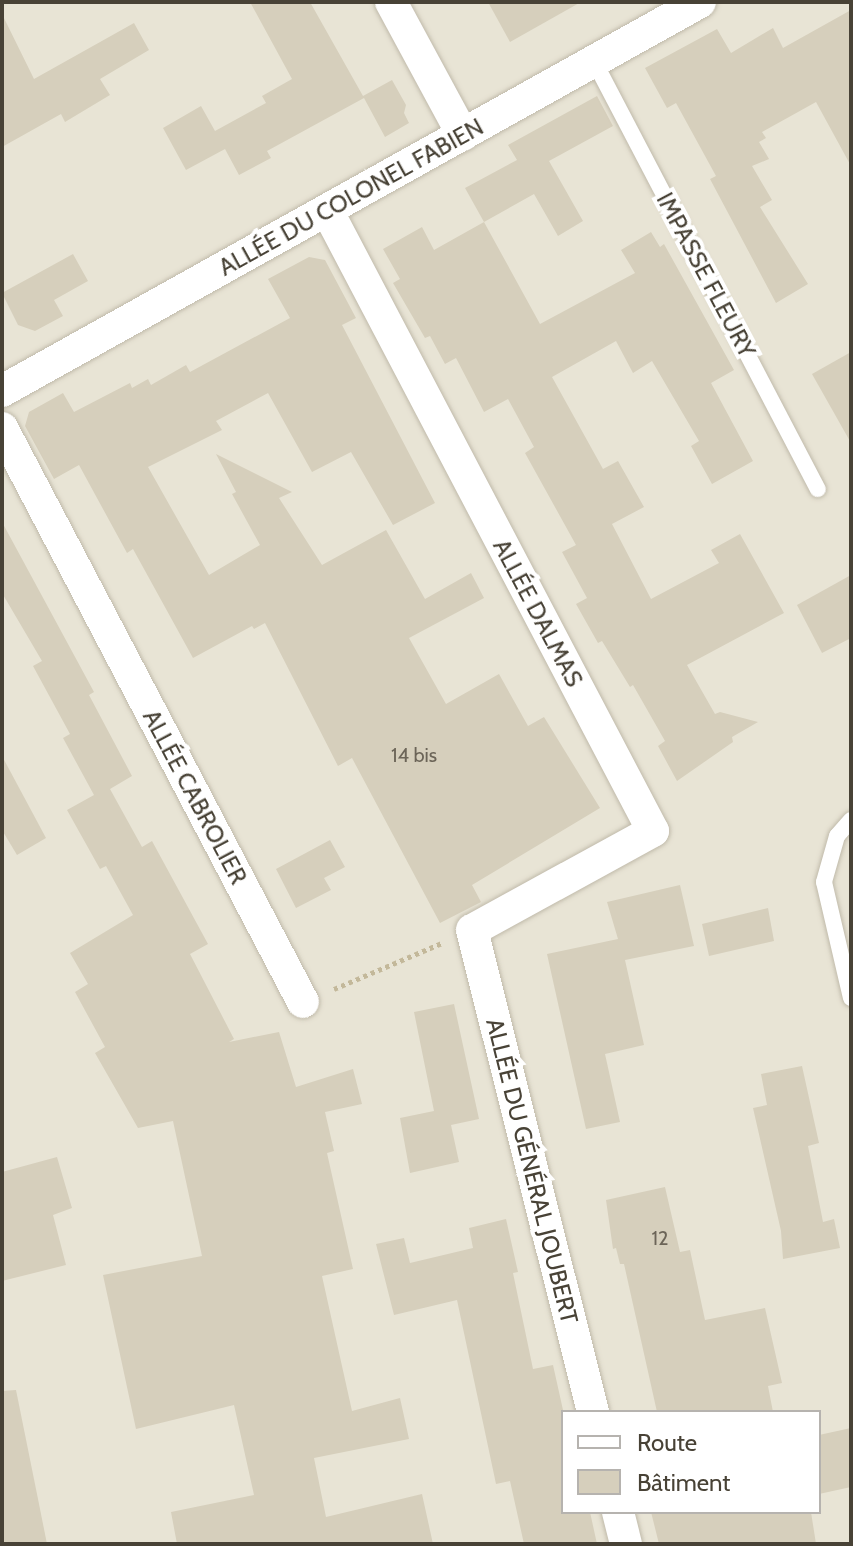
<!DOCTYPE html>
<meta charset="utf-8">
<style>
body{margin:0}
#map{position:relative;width:853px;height:1546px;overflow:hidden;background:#f4f2e8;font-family:Cabin,sans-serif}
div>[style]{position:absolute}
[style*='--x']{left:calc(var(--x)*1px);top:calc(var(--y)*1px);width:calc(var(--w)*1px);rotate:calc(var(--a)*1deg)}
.residential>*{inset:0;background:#e8e4d5}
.building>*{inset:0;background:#d6cfbc}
.path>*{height:5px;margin-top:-2.5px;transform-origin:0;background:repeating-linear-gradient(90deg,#c3b89a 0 4px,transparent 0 8px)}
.roads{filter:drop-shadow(0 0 2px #c0baaa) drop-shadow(0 0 2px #c0baaa)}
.lane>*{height:16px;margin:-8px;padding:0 8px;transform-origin:8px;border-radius:8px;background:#fff}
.street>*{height:32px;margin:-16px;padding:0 16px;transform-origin:16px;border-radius:16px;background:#fff}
span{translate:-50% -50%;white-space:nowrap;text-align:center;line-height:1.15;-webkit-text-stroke:8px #fff;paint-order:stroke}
.number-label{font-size:20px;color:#6c6558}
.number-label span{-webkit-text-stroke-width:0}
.street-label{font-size:24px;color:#484236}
.frame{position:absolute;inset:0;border:4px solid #484236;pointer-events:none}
.legend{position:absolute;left:561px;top:1410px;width:260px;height:104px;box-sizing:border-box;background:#fff;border:2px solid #b6b3af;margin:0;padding:10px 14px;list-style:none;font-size:24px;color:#484236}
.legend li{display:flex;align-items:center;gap:16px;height:40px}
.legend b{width:40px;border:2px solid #b6b3af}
</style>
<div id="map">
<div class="residential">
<div style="clip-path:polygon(evenodd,2px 2px,851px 2px,851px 1544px,2px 1544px,2px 2px,563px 1412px,819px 1412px,819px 1512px,563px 1512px,563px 1412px)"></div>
</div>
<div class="building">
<div style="clip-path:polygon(250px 2px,310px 2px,363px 96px,392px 80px,406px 105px,404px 113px,409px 123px,385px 137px,364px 98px,267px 151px,271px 158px,239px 175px,225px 149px,186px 170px,163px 128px,201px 106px,215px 131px,266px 103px,262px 96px,292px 79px)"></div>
<div style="clip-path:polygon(488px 2px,581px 2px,510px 42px)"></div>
<div style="clip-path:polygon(851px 10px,851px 166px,816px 102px,762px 132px,766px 138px,759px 142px,769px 159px,752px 166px,772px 200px,760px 207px,808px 284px,776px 303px,710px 179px,716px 176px,676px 103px,667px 108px,645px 68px,717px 29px,731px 53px,773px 28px,783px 48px)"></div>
<div style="clip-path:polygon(2px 14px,34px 79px,134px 23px,149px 50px,100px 79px,110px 95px,65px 122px,61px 114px,2px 147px)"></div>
<div style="clip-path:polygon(597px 96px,613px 126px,549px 161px,583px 221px,558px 236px,534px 194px,484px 222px,465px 188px,517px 160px,508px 145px)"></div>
<div style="clip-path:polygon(484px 222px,540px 324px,635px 273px,621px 250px,651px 232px,660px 247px,664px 244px,734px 370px,711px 383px,753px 461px,712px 484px,691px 446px,699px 441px,652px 361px,633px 373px,616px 341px,552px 377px,603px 469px,618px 461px,644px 507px,612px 524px,651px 599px,719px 563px,711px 550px,740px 534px,784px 613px,687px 665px,715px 714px,720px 712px,758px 722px,732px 737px,733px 742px,677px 781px,658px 746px,665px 741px,633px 685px,630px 687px,602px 641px,598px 643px,576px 604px,587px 598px,562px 552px,576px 545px,525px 453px,534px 447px,508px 399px,484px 412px,456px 358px,445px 364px,430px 336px,425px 338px,393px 283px,400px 279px,383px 249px,422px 227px,434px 250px)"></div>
<div style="clip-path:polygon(73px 254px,88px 281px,54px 300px,63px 316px,35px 331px,18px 325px,2px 293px)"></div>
<div style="clip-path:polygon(309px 257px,325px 260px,356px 318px,342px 325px,435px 503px,393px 525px,351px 452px,312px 472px,268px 393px,216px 421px,222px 430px,148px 467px,209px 575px,260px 545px,232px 494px,236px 492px,216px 454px,292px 492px,279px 498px,322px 565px,386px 530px,425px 599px,471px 573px,484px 598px,409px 638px,446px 704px,499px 674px,528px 726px,544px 717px,600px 808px,472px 885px,481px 902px,440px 923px,352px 758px,338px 766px,265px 623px,254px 629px,252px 626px,193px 658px,133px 549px,127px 553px,79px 465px,54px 479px,25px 426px,29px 412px,63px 393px,74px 412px,130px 383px,132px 388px,148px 379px,151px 385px,186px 365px,190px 372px,290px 318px,268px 279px)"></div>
<div style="clip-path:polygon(851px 352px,851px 443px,812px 374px)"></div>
<div style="clip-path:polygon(2px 522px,94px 692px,89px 695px,132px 776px,110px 789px,142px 847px,152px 841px,208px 944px,190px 954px,234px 1039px,229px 1042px,279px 1032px,296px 1087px,353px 1069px,362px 1104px,325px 1112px,334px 1151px,327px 1153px,353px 1269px,322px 1276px,352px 1411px,400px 1398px,409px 1439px,314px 1458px,326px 1517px,422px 1494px,433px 1544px,177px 1544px,171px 1512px,254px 1495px,234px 1405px,136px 1429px,103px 1275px,202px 1256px,173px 1121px,138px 1128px,95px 1053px,105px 1047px,75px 992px,88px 984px,70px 953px,133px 915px,106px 866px,100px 869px,67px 810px,94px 795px,63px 738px,70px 734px,33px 666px,42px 661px,2px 593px)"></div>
<div style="clip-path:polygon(851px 575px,851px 638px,822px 653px,797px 605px)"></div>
<div style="clip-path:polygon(2px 756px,46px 838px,17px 855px,2px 830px)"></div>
<div style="clip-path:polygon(330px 840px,345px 867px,324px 878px,331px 890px,296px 908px,276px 869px)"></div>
<div style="clip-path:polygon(680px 885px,694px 946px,625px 960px,644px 1045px,605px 1054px,620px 1122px,586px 1129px,547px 954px,618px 939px,607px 902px)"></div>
<div style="clip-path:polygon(768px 908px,774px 941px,709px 956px,702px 924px)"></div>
<div style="clip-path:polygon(454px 1004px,479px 1119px,451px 1125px,459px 1162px,410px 1173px,400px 1118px,434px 1111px,414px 1012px)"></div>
<div style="clip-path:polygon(802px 1066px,819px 1143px,808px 1146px,823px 1222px,834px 1219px,840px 1248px,783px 1259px,781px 1231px,753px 1108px,767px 1105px,761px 1074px)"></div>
<div style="clip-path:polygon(57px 1157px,72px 1208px,53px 1215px,66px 1265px,2px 1281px,2px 1172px)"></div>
<div style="clip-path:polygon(665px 1187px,680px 1252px,690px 1250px,705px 1320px,765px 1308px,782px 1383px,768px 1386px,773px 1412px,657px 1412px,624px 1264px,620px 1264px,616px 1248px,613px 1249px,606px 1200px)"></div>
<div style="clip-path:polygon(506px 1219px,518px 1272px,513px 1273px,533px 1369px,553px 1365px,563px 1410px,563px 1512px,590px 1512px,597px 1544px,524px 1544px,510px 1481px,496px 1484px,457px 1300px,394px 1315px,376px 1244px,404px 1238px,410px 1263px,473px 1248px,469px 1228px)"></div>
<div style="clip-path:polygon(16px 1390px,38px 1499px,47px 1544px,2px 1544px,2px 1391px)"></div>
<div style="clip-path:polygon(851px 1428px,851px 1487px,819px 1494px,819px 1435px)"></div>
<div style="clip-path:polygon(651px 1512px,811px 1512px,816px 1544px,659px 1544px)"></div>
</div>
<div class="path">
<div style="--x:334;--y:989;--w:117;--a:-23.1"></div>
</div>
<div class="roads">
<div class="lane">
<div style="--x:594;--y:61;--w:483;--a:62.4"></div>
<div style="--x:851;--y:820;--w:21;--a:131"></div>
<div style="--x:837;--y:836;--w:48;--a:105.8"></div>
<div style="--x:824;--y:882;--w:119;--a:76.9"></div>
</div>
<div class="street">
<div style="--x:391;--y:2;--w:151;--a:61.6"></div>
<div style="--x:328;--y:212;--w:699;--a:62.3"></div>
<div style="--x:653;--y:831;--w:206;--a:151.3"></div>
<div style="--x:472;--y:930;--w:497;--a:75.9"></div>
<div style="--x:2;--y:391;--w:799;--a:-29.13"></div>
<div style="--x:2;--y:428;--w:648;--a:62.33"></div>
<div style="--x:618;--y:1512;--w:33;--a:76"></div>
</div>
</div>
<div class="number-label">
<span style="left:414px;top:755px">14 bis</span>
<span style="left:660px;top:1238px">12</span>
</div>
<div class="street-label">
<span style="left:351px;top:197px;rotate:-29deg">ALLÉE DU COLONEL FABIEN</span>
<span style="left:706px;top:275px;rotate:62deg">IMPASSE FLEURY</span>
<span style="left:538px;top:613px;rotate:62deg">ALLÉE DALMAS</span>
<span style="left:195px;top:797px;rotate:62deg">ALLÉE CABROLIER</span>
<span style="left:532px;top:1171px;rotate:76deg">ALLÉE DU GÉNÉRAL JOUBERT</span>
</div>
<div class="frame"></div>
<ul class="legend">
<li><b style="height:10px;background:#fff"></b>Route</li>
<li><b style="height:22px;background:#d6cfbc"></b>Bâtiment</li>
</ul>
</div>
